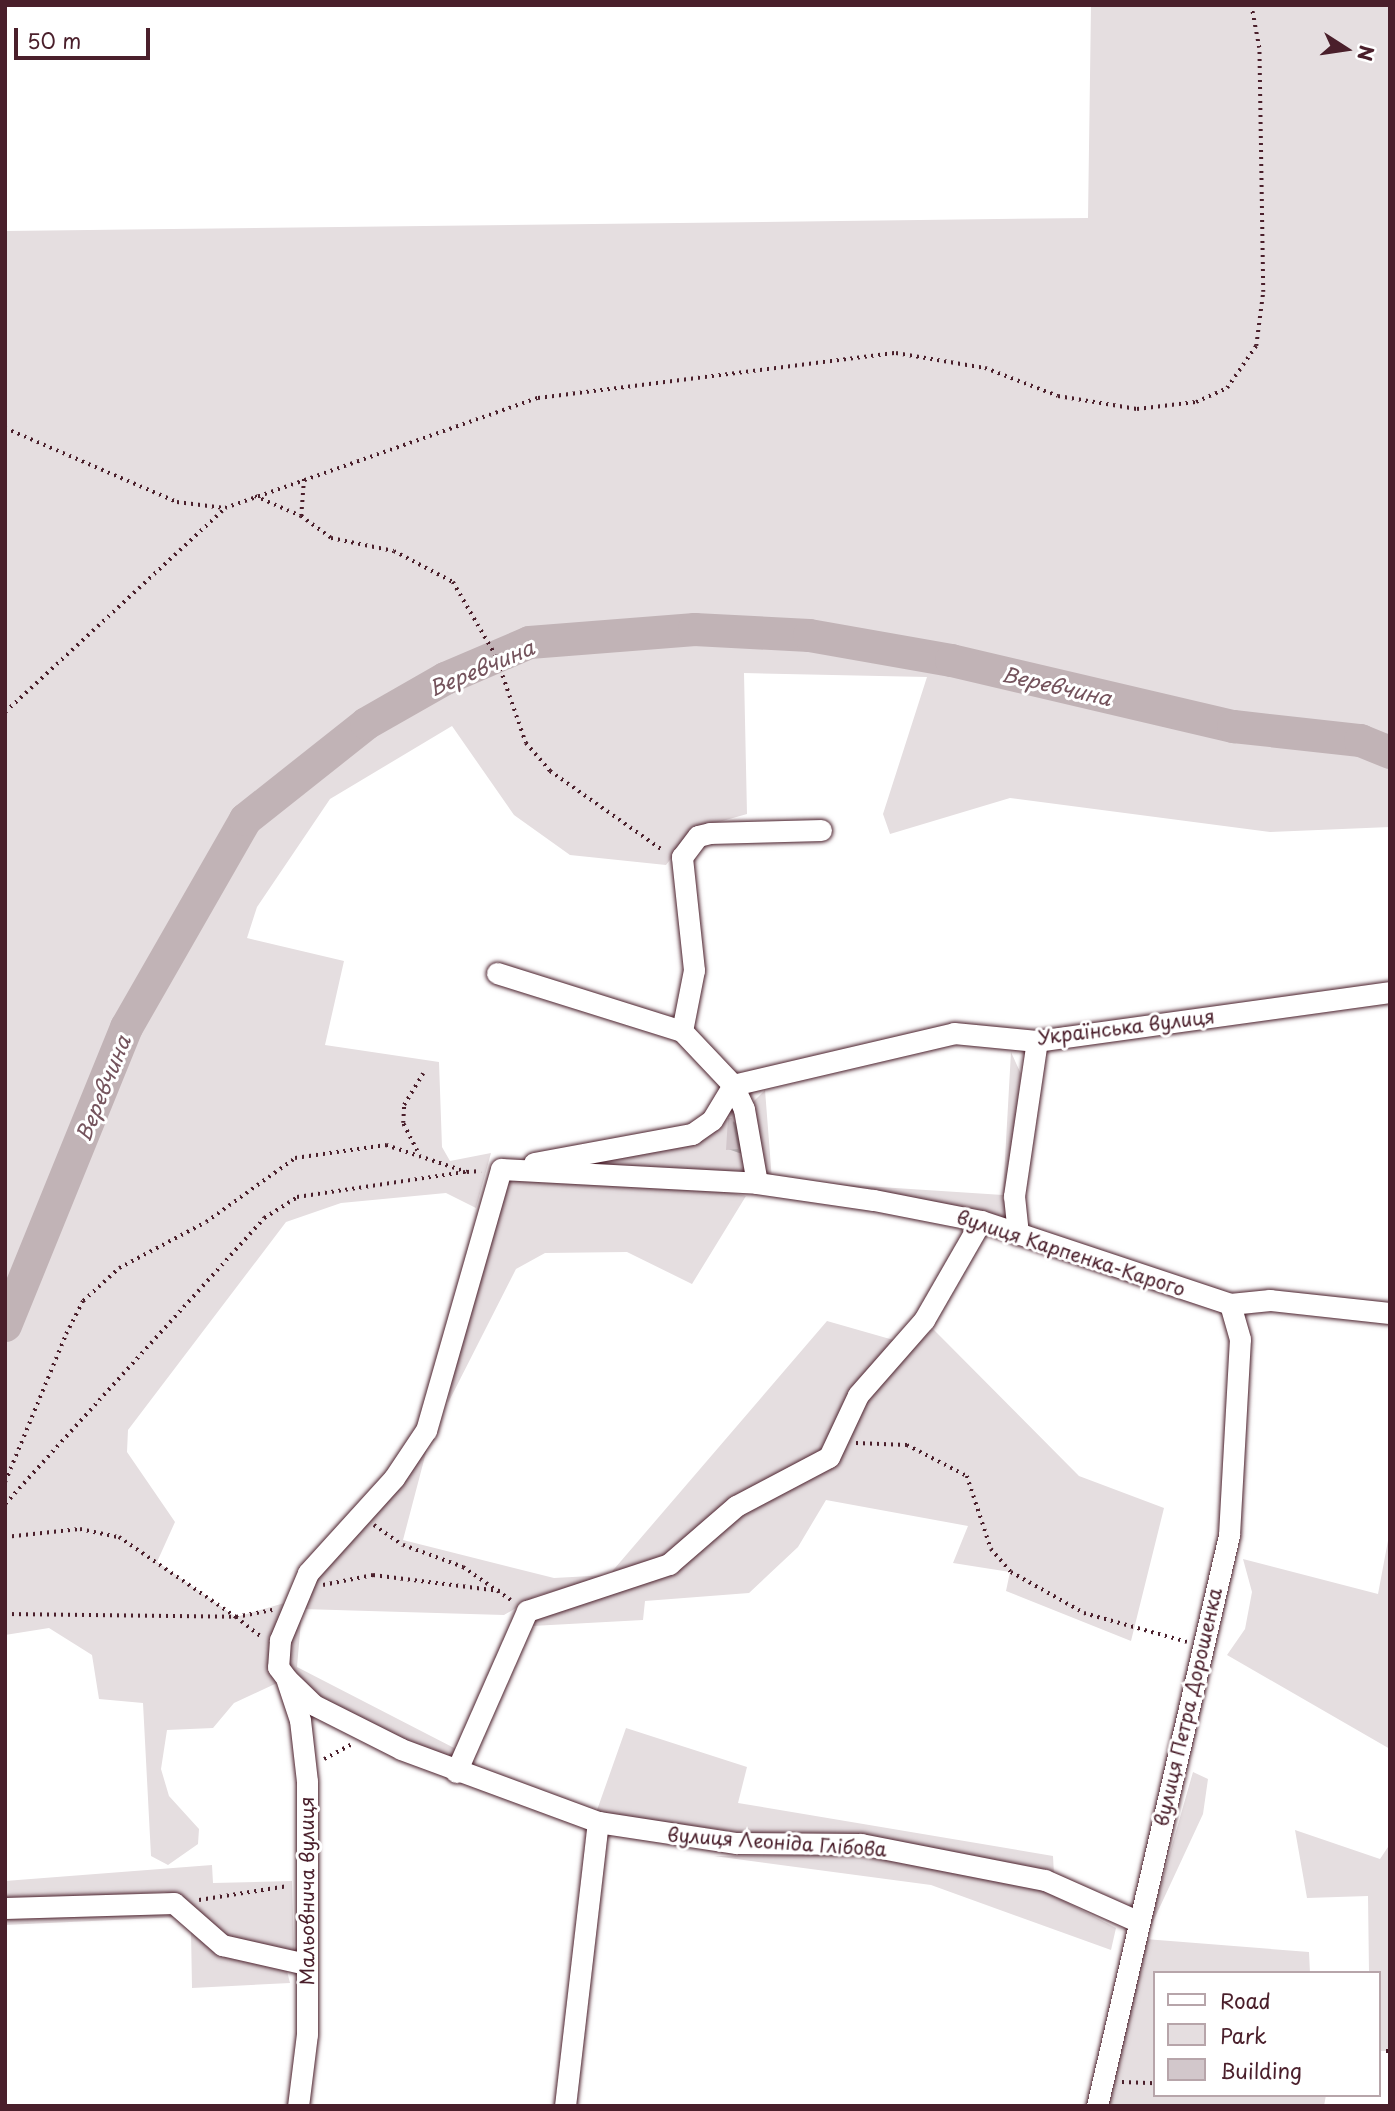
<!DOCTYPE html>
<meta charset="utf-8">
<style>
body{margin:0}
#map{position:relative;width:1395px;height:2111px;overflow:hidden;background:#fff;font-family:"Playpen Sans",sans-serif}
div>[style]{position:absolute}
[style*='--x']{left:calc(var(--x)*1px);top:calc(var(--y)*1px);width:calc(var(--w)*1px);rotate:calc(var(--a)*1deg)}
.green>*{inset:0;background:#e5dee0}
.shadow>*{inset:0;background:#0003}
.river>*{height:33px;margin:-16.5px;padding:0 16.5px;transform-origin:16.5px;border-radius:16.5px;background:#c1b3b6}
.building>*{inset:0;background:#d2c7cb}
.path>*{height:3.5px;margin-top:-1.75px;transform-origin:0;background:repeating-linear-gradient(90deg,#4a1f2b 0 2px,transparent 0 7px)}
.roads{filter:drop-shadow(0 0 2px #4a1f2b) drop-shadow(0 0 2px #4a1f2b)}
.minor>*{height:21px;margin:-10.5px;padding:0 10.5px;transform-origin:10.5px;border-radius:10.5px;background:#fff}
span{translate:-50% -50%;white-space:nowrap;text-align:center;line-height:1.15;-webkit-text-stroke:6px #fff;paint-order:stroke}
.street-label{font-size:19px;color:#4a1f2b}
.water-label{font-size:21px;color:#74535c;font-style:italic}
.frame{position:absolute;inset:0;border:7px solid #4a1f2b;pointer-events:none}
.legend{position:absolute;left:1153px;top:1971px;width:228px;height:126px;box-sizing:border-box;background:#fff;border:2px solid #b7a5aa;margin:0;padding:9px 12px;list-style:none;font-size:21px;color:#4a1f2b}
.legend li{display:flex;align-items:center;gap:14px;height:35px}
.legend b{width:35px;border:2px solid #b7a5aa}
.north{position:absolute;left:1311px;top:14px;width:70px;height:70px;-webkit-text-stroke:5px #fff;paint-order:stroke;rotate:102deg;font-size:19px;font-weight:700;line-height:28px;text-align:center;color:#4a1f2b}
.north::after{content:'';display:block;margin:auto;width:24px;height:32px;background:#4a1f2b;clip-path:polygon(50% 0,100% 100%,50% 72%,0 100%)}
.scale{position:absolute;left:14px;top:28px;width:136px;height:32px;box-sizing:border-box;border:4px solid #4a1f2b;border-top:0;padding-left:9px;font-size:21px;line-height:24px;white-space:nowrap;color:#4a1f2b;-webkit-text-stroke:5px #fff;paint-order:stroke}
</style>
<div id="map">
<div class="green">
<div style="clip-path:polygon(1091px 5px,1390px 5px,1390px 827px,1270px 832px,1010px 798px,890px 834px,883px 814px,927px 677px,744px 673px,747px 814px,694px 829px,666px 865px,570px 855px,514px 815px,452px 726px,330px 799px,257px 907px,247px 938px,344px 961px,325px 1045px,439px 1062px,442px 1147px,450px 1161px,491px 1153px,476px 1208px,446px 1193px,341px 1203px,286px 1222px,128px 1430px,127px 1452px,175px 1522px,157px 1562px,236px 1617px,288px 1602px,277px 1683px,234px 1703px,213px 1728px,167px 1730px,161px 1769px,169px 1796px,199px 1829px,198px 1844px,168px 1865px,151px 1856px,143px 1703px,99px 1699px,92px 1655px,49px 1628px,5px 1635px,5px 231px,1088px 218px)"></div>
<div style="clip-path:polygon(1011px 1052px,1021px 1074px,1008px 1198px,1012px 1226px,966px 1212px,771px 1180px,762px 1176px,749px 1106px,765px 1090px,772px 1180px,1003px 1195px)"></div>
<div style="clip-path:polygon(733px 1094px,754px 1179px,527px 1168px,689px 1140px)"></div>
<div style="clip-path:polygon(502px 1176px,723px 1191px,746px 1196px,692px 1284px,627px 1252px,545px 1253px,516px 1269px,448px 1403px,459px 1326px)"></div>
<div style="clip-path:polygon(827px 1321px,897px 1341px,856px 1387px,813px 1463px,761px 1481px,667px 1559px,536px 1596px,504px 1615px,302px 1609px,297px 1667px,458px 1750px,454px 1761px,439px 1761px,319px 1700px,288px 1669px,285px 1657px,297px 1607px,313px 1579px,429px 1441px,403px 1540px,554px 1578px,609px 1575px)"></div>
<div style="clip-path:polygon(933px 1329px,1079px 1476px,1164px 1508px,1131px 1641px,1006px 1591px,1010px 1572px,953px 1563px,968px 1526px,826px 1500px,798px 1547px,749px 1593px,645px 1601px,643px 1620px,532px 1626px,536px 1618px,672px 1572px,747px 1503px,827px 1467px,871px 1390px)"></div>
<div style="clip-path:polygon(1390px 1530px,1390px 1749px,1227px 1655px,1245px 1629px,1252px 1592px,1243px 1559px,1378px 1594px)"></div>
<div style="clip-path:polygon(626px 1728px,747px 1767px,738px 1803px,1053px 1856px,1054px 1874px,596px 1813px)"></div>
<div style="clip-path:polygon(1193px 1772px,1208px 1779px,1203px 1814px,1145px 1939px,1309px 1952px,1310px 1973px,1155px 1973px,1155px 2095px,1326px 2095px,1324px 2106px,1107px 2106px,1145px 1940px)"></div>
<div style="clip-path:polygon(1295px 1830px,1380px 1859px,1390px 1844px,1390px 2051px,1379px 2051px,1379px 1973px,1369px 1973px,1368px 1896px,1307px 1898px)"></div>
<div style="clip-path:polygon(858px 1855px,1039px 1888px,1116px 1928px,1111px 1950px,931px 1885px,714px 1856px)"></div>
<div style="clip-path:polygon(212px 1865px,213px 1883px,292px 1881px,294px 1953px,223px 1938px,186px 1899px,164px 1892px,5px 1900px,5px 1881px)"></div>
<div style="clip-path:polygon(163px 1908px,179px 1917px,5px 1925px,5px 1914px)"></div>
<div style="clip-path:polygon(191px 1931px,212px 1951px,287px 1971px,290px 1983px,192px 1988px)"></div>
</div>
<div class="shadow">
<div style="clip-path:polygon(733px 1121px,737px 1125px,742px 1154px,728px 1149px)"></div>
</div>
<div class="river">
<div style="--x:5;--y:1325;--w:322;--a:-67.9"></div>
<div style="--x:126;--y:1027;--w:240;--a:-60.2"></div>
<div style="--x:245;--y:819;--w:154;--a:-38.4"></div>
<div style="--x:366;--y:723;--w:91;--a:-29.7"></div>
<div style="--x:445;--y:678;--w:91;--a:-23.2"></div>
<div style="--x:529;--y:642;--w:166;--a:-4.5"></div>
<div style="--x:694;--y:629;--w:115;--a:3"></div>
<div style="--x:809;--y:635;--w:144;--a:10"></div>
<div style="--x:951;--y:660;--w:290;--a:13.2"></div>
<div style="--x:1233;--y:726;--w:128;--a:6.3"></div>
<div style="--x:1360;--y:740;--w:32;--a:22"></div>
</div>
<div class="building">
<div style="clip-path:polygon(728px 1118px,732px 1118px,738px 1149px,726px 1150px)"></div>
</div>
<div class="path">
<div style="--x:5;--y:428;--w:187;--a:23.3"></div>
<div style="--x:177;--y:502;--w:48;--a:7.1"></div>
<div style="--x:255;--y:496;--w:50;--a:23.5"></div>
<div style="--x:301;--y:516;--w:40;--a:-85.7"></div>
<div style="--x:301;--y:516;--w:37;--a:36"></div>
<div style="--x:331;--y:538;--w:64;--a:11.7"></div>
<div style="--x:394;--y:551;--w:67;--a:27.7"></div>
<div style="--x:453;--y:582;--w:86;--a:59.8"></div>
<div style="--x:496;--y:656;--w:92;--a:71"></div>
<div style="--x:526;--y:743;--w:37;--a:49"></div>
<div style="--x:550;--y:771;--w:139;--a:35.1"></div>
<div style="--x:5;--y:712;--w:300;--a:-42.8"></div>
<div style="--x:225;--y:508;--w:332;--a:-19.4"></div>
<div style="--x:538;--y:398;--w:361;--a:-7.2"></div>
<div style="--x:896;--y:353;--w:90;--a:9.6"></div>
<div style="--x:985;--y:368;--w:78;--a:21"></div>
<div style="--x:1058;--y:396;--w:80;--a:9.3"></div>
<div style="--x:1137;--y:409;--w:59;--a:-6.8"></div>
<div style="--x:1196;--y:402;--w:34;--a:-24"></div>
<div style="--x:1227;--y:388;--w:51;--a:-55.4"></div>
<div style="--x:1256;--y:346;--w:54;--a:-82.6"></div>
<div style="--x:1263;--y:292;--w:244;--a:-90.9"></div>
<div style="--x:1259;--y:48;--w:44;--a:-100.5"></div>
<div style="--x:417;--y:1151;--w:31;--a:-117"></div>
<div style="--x:403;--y:1123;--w:18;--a:-87"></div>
<div style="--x:404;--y:1105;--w:37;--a:-59"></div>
<div style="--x:856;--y:1443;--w:51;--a:2.2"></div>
<div style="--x:907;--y:1445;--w:68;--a:27.3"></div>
<div style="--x:967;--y:1476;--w:77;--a:71.8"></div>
<div style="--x:991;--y:1549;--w:30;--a:49"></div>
<div style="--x:1011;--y:1572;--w:84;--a:29.3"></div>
<div style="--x:1084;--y:1613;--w:107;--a:15.7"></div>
<div style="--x:5;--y:1482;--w:160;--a:-67.6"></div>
<div style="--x:66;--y:1334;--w:37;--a:-63"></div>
<div style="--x:83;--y:1301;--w:49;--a:-42.5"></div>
<div style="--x:119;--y:1268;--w:98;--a:-27.9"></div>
<div style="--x:206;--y:1222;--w:110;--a:-35.7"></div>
<div style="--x:295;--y:1158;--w:92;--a:-8.1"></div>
<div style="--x:386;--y:1145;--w:85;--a:18.4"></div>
<div style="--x:467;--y:1172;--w:14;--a:-4"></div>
<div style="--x:5;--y:1504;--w:386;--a:-47.8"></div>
<div style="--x:264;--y:1218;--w:39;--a:-32"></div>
<div style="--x:297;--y:1197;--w:170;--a:-8.5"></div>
<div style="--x:374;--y:1525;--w:35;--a:35"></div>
<div style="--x:403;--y:1545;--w:64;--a:20.1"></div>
<div style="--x:463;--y:1567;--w:58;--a:34.5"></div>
<div style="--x:5;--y:1537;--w:75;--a:-6.1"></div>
<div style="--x:80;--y:1529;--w:40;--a:12"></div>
<div style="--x:119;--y:1537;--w:142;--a:34.4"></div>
<div style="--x:236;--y:1617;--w:37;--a:-11"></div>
<div style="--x:323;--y:1585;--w:51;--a:-11.3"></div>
<div style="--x:373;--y:1575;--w:128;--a:7.2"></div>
<div style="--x:5;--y:1614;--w:231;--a:0.7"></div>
<div style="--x:236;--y:1617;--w:33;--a:38"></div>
<div style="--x:324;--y:1759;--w:30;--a:-28"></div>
<div style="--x:199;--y:1900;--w:90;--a:-8.9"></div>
<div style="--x:1379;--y:2051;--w:11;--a:0"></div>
<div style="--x:1122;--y:2082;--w:33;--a:2"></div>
</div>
<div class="roads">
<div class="minor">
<div style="--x:497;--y:973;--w:194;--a:17.4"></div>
<div style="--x:733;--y:1085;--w:227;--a:-13.2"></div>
<div style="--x:954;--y:1033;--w:83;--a:5.5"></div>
<div style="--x:1037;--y:1041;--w:356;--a:-7.9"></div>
<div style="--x:534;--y:1163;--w:161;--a:-10.4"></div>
<div style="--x:692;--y:1134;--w:24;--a:-35"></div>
<div style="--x:712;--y:1120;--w:41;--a:-59"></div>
<div style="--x:501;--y:1169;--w:272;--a:106"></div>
<div style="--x:426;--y:1430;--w:58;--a:123.7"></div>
<div style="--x:394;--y:1478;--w:128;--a:132.2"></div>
<div style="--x:308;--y:1573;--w:73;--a:112.7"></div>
<div style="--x:280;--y:1640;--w:27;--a:94"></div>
<div style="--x:278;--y:1667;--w:15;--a:53"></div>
<div style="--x:287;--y:1679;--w:37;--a:44"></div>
<div style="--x:314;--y:1705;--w:97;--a:26.8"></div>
<div style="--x:401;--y:1749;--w:210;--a:20.3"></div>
<div style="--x:598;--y:1822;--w:140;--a:8.7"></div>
<div style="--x:736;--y:1843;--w:125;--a:0.5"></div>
<div style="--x:861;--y:1844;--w:187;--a:11.1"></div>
<div style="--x:1045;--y:1880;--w:101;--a:24"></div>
<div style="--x:501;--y:1169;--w:256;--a:3.1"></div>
<div style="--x:757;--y:1183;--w:118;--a:8.3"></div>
<div style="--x:874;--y:1200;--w:109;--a:11.1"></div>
<div style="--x:981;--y:1221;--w:262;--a:18.4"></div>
<div style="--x:1230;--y:1304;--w:40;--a:-5.7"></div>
<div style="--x:1270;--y:1300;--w:121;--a:6.2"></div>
<div style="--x:757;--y:1183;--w:75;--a:-100"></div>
<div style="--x:744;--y:1109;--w:26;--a:-115"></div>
<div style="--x:733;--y:1085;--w:74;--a:-133.4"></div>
<div style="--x:682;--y:1031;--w:62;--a:-78.9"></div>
<div style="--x:694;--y:970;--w:114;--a:-96.1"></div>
<div style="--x:682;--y:857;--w:26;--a:-53"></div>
<div style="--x:698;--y:836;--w:12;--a:-14"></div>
<div style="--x:710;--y:833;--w:111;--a:-1.5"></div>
<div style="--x:1018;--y:1234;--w:38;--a:-96"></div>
<div style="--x:1014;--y:1196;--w:157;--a:-81.6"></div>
<div style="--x:287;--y:1681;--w:41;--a:71.6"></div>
<div style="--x:300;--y:1720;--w:61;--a:83.5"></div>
<div style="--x:307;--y:1781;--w:253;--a:90"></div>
<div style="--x:307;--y:2034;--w:73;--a:97.1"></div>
<div style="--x:456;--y:1772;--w:176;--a:-66.2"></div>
<div style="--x:527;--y:1611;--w:150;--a:-18.3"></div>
<div style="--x:669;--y:1564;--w:89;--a:-40.9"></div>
<div style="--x:736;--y:1506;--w:105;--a:-27.8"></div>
<div style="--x:829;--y:1457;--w:68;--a:-64.9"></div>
<div style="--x:858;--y:1395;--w:100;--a:-48.7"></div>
<div style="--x:924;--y:1320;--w:114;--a:-60.1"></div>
<div style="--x:5;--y:1908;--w:169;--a:-1.7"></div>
<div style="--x:174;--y:1903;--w:64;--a:41.2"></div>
<div style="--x:222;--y:1945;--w:86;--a:12.7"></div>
<div style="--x:565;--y:2106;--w:286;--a:-83.4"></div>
<div style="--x:1097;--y:2106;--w:586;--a:-76.98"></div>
<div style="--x:1229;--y:1535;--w:196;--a:-86.8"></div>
<div style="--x:1240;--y:1339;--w:36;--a:-106"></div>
</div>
</div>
<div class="street-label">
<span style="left:1126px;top:1027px;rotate:-7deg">Українська вулиця</span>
<span style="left:1071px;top:1253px;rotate:18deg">вулиця Карпенка-Карого</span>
<span style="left:1188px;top:1707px;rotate:-77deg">вулиця Петра Дорошенка</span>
<span style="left:777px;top:1842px;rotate:4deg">вулиця Леоніда Глібова</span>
<span style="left:307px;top:1891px;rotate:-90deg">Мальовнича вулиця</span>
</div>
<div class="water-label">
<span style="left:481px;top:667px;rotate:-23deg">Веревчина</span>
<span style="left:1057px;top:685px;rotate:13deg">Веревчина</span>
<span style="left:102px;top:1088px;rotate:-68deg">Веревчина</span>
</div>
<div class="frame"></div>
<ul class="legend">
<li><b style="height:9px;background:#fff"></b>Road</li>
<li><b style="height:19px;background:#e5dee0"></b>Park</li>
<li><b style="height:19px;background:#d2c7cb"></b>Building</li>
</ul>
<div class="north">N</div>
<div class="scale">50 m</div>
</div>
